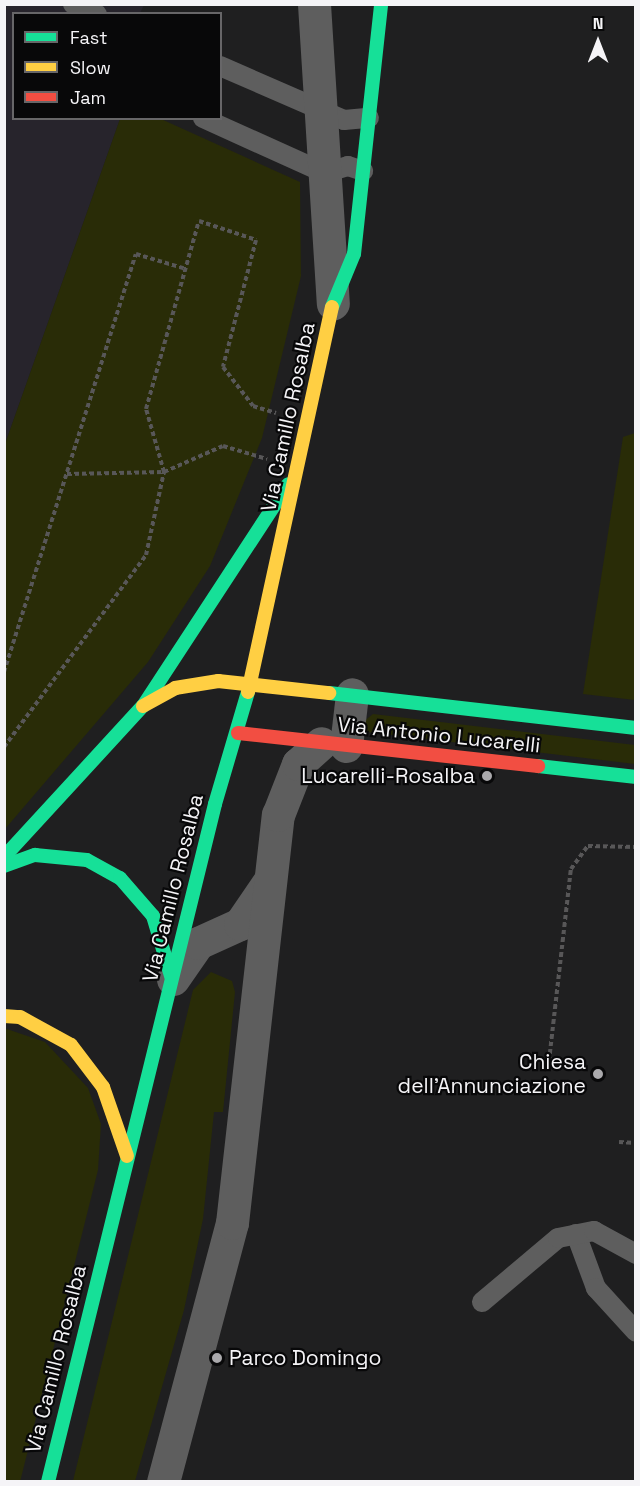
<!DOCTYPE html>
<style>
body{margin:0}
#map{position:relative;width:640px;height:1486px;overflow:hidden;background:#1f1f20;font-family:"Space Grotesk",sans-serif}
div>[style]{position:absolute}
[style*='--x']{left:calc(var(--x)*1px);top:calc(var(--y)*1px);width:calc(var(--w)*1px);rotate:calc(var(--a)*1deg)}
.built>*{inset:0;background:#27242c}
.green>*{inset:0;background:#292c07}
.path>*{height:4px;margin-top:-2px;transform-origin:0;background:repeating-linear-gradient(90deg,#585758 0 4.5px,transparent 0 7.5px)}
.lane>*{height:20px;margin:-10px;padding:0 10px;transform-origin:10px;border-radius:10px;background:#5e5e5e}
.street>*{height:33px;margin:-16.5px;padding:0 16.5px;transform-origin:16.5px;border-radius:16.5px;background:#5e5e5e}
.fast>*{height:14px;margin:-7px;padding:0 7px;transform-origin:7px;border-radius:7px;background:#16e098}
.slow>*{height:14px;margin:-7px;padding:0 7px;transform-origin:7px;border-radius:7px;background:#ffcf43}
.jam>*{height:14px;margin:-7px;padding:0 7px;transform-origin:7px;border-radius:7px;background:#f24e42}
.dots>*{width:16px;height:16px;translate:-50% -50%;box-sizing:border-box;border:3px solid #080809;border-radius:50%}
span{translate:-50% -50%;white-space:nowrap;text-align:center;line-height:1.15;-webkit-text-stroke:4.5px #080809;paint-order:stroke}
.street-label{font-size:21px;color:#f5f4f7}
.poi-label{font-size:21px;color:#f5f4f7}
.right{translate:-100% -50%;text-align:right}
.left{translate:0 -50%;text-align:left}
.frame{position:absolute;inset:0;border:6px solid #f5f4f7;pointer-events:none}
.legend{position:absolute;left:12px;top:12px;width:210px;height:108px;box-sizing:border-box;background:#080809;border:2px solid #676668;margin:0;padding:8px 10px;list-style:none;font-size:18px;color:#f5f4f7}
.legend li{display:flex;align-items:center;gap:12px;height:30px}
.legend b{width:30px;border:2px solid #676668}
.north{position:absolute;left:568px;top:12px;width:60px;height:60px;-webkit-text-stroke:4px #080809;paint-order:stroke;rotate:0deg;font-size:16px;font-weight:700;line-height:24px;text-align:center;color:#f5f4f7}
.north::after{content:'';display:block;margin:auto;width:21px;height:27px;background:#f5f4f7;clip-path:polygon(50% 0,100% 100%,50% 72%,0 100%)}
</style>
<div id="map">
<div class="built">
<div style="clip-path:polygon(5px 5px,144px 5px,140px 13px,14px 14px,14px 118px,120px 119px,5px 444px)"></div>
</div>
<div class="green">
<div style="clip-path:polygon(120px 119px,161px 119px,300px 182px,301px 276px,262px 438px,210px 566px,148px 662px,5px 829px,5px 444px)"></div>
<div style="clip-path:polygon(635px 433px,636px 433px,635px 700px,583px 694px,623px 437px)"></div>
<div style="clip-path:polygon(373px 714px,635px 745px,635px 764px,367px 732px,363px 722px)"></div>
<div style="clip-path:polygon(211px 972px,232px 981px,235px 992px,223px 1112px,214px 1112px,203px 1219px,184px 1310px,135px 1481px,73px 1481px,193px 990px)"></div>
<div style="clip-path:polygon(4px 1028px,45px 1042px,88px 1088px,101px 1124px,98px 1170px,20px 1482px,4px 1481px)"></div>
</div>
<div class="path">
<div style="--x:67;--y:474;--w:97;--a:-1.2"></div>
<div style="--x:164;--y:472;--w:64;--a:-23.8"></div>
<div style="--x:223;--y:446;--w:46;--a:16.5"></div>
<div style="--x:4;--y:672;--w:438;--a:-72.5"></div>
<div style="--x:136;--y:254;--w:52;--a:16.7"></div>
<div style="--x:4;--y:747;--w:239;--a:-53.5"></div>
<div style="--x:146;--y:555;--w:85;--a:-77.8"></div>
<div style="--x:164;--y:472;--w:66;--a:-105.9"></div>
<div style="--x:146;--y:409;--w:195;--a:-74.3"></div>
<div style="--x:199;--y:221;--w:60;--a:18.4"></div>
<div style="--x:256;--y:240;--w:131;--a:104.6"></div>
<div style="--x:223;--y:367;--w:49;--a:52.4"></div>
<div style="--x:253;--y:406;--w:24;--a:17"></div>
<div style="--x:549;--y:1061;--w:193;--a:-83.5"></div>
<div style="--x:571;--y:869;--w:29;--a:-54"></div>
<div style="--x:588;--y:846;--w:48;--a:1.2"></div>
<div style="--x:619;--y:1142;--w:17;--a:3"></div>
</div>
<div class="lane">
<div style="--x:73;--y:4;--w:26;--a:23"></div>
<div style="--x:220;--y:66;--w:135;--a:23.5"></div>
<div style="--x:344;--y:120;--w:25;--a:-5"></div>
<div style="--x:203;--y:118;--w:134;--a:24.3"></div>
<div style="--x:325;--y:173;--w:24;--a:-17"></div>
<div style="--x:348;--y:166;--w:16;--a:18"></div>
<div style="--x:576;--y:1234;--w:58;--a:69.7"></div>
<div style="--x:596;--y:1288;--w:59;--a:47.7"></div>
<div style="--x:482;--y:1302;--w:99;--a:-40.1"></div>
<div style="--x:558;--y:1238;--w:37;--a:-11"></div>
<div style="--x:594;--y:1231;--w:48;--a:28.7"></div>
</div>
<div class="street">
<div style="--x:314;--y:4;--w:300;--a:86.4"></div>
<div style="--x:346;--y:746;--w:52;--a:-83.4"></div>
<div style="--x:173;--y:979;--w:44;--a:-55.2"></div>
<div style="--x:198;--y:943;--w:46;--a:-24.3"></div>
<div style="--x:240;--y:924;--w:50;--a:-55.7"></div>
<div style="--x:163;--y:1482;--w:268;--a:-75.1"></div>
<div style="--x:232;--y:1223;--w:411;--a:-83.6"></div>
<div style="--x:278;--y:815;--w:55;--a:-68.6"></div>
<div style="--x:298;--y:764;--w:31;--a:-42"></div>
</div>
<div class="fast">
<div style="--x:332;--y:307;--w:57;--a:-67.5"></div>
<div style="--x:354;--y:254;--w:251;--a:-83.8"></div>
<div style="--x:329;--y:693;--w:309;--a:6.5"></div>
<div style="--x:538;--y:766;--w:99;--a:6.4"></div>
<div style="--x:4;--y:857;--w:205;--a:-47.4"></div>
<div style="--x:143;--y:706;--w:265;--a:-56.8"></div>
<div style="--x:4;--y:866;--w:33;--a:-20"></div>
<div style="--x:35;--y:855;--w:52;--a:5.5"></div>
<div style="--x:87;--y:860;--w:38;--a:29"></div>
<div style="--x:120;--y:878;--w:50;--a:49"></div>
<div style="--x:153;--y:916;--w:63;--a:73.3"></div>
<div style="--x:48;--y:1482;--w:698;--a:-76.16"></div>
<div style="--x:215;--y:804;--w:117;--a:-73.6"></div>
</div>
<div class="slow">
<div style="--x:248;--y:692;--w:394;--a:-77.7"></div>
<div style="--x:143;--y:706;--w:37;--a:-29"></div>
<div style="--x:175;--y:688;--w:44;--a:-9.2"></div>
<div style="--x:218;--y:681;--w:112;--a:6.2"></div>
<div style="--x:4;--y:1016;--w:16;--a:4"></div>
<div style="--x:20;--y:1017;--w:58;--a:28.8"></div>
<div style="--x:71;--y:1045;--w:53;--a:52.7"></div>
<div style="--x:103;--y:1087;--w:73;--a:70.8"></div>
</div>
<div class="jam">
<div style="--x:238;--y:733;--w:302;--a:6.3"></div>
</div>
<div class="dots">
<div style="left:487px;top:776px;background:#aaa9ac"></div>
<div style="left:598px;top:1074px;background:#aaa9ac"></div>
<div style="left:217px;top:1358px;background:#aaa9ac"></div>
</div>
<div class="street-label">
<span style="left:288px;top:417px;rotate:-78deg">Via Camillo Rosalba</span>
<span style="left:439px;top:735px;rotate:6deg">Via Antonio Lucarelli</span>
<span style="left:173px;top:888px;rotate:-76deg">Via Camillo Rosalba</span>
<span style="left:56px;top:1359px;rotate:-76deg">Via Camillo Rosalba</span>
</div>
<div class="poi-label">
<span class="right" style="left:475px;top:776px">Lucarelli-Rosalba</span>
<span class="right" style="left:586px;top:1074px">Chiesa<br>dell'Annunciazione</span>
<span class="left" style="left:229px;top:1358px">Parco Domingo</span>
</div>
<div class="frame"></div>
<ul class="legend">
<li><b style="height:8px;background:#16e098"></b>Fast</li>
<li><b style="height:8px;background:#ffcf43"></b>Slow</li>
<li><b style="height:8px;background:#f24e42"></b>Jam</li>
</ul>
<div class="north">N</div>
</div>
